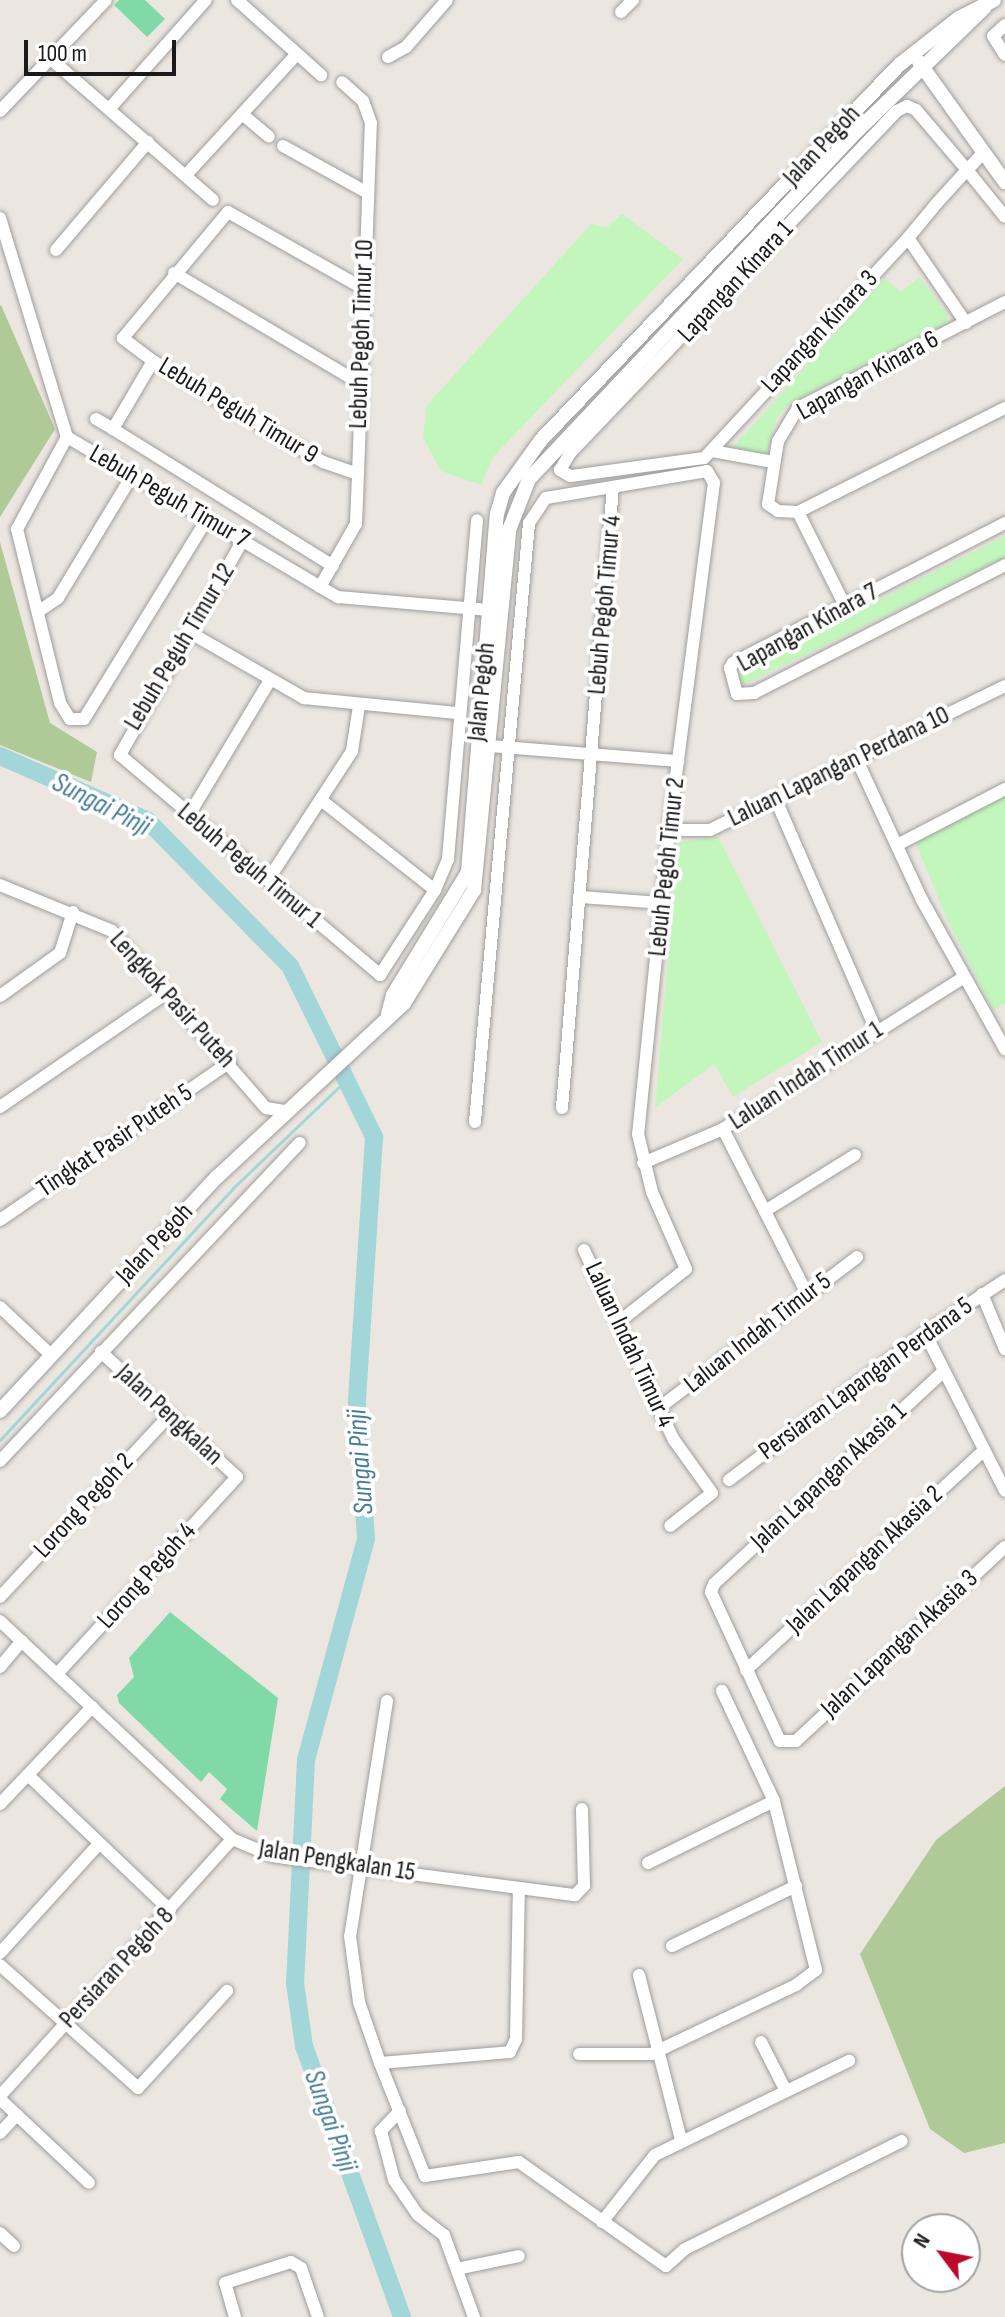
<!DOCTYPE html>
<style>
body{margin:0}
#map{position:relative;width:1005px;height:2317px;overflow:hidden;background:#ece6e0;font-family:"Sofia Sans Condensed",sans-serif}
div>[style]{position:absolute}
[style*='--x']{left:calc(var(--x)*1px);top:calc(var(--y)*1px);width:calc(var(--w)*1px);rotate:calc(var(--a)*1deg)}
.forest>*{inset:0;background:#afca96}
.park>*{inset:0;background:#c3f6bd}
.pitch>*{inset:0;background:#80d9a6}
.stream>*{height:3px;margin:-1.5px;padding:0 1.5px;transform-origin:1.5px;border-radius:1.5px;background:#a2d6d8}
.river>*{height:18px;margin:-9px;padding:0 9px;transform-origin:9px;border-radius:9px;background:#a2d6d8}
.roads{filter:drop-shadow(0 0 2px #9e9e9e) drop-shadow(0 0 2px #9e9e9e)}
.minor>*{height:12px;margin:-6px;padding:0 6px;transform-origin:6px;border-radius:6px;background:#fff}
.tertiary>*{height:14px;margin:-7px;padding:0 7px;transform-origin:7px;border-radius:7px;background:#fff}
span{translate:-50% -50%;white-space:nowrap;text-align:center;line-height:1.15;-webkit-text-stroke:8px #fff;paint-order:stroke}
.street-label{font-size:26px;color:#1a1a1a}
.water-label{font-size:28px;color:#467d96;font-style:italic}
.north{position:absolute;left:901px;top:2213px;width:80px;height:80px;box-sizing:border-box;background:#fff;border:2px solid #a3a3a3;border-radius:50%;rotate:302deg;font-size:22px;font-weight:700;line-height:32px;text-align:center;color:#1a1a1a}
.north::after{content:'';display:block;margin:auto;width:28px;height:36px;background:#bc092b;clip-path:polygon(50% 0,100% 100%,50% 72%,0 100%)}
.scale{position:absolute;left:24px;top:40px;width:152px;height:36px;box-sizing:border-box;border:4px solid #1a1a1a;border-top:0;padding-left:10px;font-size:24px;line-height:28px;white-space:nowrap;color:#1a1a1a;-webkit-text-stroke:6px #fff;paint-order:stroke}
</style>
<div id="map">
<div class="forest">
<div style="clip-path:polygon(1px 305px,55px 429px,0 517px,0 306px)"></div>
<div style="clip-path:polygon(0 542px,50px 723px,97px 752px,91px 782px,0 745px)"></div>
<div style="clip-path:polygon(1005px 1786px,1005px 2143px,964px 2153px,930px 2129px,860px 1954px,936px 1840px)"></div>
</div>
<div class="park">
<div style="clip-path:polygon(622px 214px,683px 259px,493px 457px,481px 485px,441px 471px,423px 437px,427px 405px,592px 223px,606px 228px)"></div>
<div style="clip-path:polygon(919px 277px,948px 314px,946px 324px,791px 402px,777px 417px,766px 456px,733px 447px,885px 278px,901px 292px)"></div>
<div style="clip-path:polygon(1005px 536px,1005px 557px,745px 684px,739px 681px,740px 670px)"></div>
<div style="clip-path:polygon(1005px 796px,1005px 1003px,993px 1010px,946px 917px,915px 841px)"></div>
<div style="clip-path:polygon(718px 837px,822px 1042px,733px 1097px,714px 1064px,655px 1108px,678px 842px)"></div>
</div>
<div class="pitch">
<div style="clip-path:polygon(119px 0,145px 0,165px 19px,147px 37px,114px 5px)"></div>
<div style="clip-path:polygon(170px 1612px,278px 1698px,257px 1831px,220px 1799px,227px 1789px,209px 1772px,201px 1782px,119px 1703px,117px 1695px,134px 1677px,129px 1658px)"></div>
</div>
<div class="stream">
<div style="--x:0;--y:1440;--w:343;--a:-47.2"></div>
<div style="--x:233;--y:1188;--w:156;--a:-43.7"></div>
</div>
<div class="river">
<div style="--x:0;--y:756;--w:162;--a:23.7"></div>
<div style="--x:148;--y:821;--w:203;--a:45.6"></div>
<div style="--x:290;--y:966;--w:191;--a:63.8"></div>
<div style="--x:374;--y:1137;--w:267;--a:93.7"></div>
<div style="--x:357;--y:1403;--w:136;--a:86.2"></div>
<div style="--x:366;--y:1539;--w:229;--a:105.2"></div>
<div style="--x:306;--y:1760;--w:223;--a:92.8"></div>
<div style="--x:295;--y:1983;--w:64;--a:81.9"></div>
<div style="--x:304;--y:2046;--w:288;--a:70.1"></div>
</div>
<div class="roads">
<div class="minor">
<div style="--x:237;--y:0;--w:113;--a:41.8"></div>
<div style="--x:621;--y:12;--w:17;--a:-45"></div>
<div style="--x:1005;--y:25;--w:16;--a:137"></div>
<div style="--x:993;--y:36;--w:22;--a:58"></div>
<div style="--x:388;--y:57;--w:21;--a:-29"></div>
<div style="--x:406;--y:47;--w:62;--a:-48.9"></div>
<div style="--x:52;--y:60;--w:213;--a:41"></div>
<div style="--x:110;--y:108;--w:144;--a:-48.4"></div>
<div style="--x:0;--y:111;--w:153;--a:-46.3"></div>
<div style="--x:242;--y:114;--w:35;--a:40"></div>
<div style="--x:283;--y:146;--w:97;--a:28.9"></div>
<div style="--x:983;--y:153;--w:23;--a:133"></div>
<div style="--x:967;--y:170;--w:45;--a:132.3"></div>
<div style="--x:937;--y:203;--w:45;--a:129.6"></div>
<div style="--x:908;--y:238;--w:300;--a:132.8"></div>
<div style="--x:704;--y:458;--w:135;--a:172.3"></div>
<div style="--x:570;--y:476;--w:12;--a:-149"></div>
<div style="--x:560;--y:470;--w:21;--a:-59"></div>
<div style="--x:571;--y:452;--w:472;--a:-46.3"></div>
<div style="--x:897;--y:111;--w:11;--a:-27"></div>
<div style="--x:907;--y:106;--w:10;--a:24"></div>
<div style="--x:916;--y:110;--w:79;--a:49.6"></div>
<div style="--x:967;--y:170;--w:60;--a:51"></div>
<div style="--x:186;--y:175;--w:164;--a:-47.5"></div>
<div style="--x:0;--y:218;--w:229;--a:73"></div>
<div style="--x:67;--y:437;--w:315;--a:30.6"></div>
<div style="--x:338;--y:597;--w:154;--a:4.9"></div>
<div style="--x:908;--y:238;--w:103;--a:55.7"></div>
<div style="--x:56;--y:250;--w:142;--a:-49.6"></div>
<div style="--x:174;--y:273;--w:215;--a:30.7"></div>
<div style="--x:1005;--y:302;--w:233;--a:152.9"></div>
<div style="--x:798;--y:408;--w:39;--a:121"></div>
<div style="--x:778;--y:441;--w:64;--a:99"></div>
<div style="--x:768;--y:504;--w:12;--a:35"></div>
<div style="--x:778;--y:511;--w:20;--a:3"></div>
<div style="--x:798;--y:512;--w:232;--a:-26.7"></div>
<div style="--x:153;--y:361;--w:79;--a:120.5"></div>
<div style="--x:113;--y:429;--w:259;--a:31.9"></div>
<div style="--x:96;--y:419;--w:20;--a:30"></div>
<div style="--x:67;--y:437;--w:105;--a:118.5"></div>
<div style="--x:17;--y:529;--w:179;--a:76.1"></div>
<div style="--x:60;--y:703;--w:19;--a:58"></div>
<div style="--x:70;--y:719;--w:14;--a:0"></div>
<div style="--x:84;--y:719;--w:235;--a:-58.4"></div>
<div style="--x:712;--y:451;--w:62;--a:10.2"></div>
<div style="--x:358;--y:474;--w:37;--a:-161"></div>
<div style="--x:323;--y:462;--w:198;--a:-149.3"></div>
<div style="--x:153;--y:361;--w:38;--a:-143"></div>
<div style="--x:123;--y:338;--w:164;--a:-50.2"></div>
<div style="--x:228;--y:212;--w:156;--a:29.5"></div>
<div style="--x:798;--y:512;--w:105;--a:63.4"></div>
<div style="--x:1005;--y:523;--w:306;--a:152.8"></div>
<div style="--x:733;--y:663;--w:6;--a:121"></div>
<div style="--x:730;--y:668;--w:27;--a:75"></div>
<div style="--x:737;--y:694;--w:17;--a:-3"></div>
<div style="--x:754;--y:693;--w:282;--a:-27"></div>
<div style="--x:243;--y:540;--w:248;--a:119.8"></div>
<div style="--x:120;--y:755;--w:341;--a:40.2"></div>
<div style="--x:380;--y:975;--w:101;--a:-57.1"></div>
<div style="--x:435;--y:890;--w:34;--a:-67"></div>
<div style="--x:448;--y:859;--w:340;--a:-85.1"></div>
<div style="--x:320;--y:587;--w:73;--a:-60.3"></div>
<div style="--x:356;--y:524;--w:50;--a:-87.7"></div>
<div style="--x:358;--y:474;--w:351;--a:-87.9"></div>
<div style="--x:371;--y:123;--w:23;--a:-110"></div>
<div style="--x:363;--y:101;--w:28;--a:-138"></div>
<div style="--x:39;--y:611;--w:23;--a:-34"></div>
<div style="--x:58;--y:598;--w:143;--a:-58.8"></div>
<div style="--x:189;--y:632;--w:133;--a:29.9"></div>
<div style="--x:304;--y:698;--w:155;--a:5.6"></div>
<div style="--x:490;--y:746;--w:189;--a:4.6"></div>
<div style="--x:857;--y:760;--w:154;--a:65.1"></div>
<div style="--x:922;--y:900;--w:171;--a:60.9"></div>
<div style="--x:321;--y:800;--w:145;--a:38.3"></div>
<div style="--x:776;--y:800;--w:251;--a:66.5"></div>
<div style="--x:189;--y:815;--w:155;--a:-59"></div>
<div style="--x:669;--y:830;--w:41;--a:0"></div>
<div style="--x:710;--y:830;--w:328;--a:-26"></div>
<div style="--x:897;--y:845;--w:122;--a:-27.4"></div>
<div style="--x:268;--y:880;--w:154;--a:-56.9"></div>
<div style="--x:352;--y:751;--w:46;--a:-81.2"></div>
<div style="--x:0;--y:885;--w:121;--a:22.3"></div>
<div style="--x:112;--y:931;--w:235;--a:49"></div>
<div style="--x:266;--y:1108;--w:20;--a:9"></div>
<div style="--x:580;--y:897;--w:81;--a:4.2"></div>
<div style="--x:0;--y:996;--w:74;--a:-35.6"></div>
<div style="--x:60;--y:953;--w:43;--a:-72.4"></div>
<div style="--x:0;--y:1107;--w:204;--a:-34.4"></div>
<div style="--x:562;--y:1108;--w:623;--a:-85.31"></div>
<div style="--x:475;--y:1122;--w:601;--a:-84.85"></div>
<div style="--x:529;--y:523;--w:30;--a:-56"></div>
<div style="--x:546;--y:498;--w:163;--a:-9.5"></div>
<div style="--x:707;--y:471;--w:14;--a:60"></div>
<div style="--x:714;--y:483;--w:350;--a:97.4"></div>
<div style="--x:669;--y:830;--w:306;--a:95.8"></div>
<div style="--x:638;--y:1134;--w:60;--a:76.4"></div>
<div style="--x:652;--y:1192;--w:84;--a:66.2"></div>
<div style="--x:686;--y:1269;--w:84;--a:141.8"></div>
<div style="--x:723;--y:1129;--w:185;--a:63"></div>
<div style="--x:643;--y:1163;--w:87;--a:-23"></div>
<div style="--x:723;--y:1129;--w:285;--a:-32.2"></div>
<div style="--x:765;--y:1211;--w:106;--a:-31.9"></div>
<div style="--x:0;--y:1220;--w:279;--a:-34.5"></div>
<div style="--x:584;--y:1250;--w:210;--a:64.7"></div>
<div style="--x:674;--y:1440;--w:65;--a:54.4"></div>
<div style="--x:712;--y:1493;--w:53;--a:141.8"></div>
<div style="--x:982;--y:1294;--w:60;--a:67.3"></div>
<div style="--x:0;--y:1307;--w:71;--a:43.3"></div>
<div style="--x:925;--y:1333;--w:177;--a:63.1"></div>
<div style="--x:944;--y:1371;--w:313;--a:137.2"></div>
<div style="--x:714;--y:1584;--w:9;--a:111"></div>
<div style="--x:711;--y:1592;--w:164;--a:65.2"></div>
<div style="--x:780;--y:1741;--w:16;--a:0"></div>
<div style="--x:796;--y:1741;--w:285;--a:-42.9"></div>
<div style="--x:659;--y:1408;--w:249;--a:-37.3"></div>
<div style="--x:0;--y:1461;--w:437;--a:-46.7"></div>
<div style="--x:729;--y:1480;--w:245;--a:-36.9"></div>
<div style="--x:925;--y:1333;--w:96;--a:-33.5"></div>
<div style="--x:0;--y:1597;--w:248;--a:-47"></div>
<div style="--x:0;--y:1621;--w:318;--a:43.2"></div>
<div style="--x:232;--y:1839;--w:44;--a:22.5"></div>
<div style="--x:273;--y:1856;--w:305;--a:7.4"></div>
<div style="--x:575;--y:1895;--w:13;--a:-45"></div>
<div style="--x:584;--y:1886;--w:77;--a:-91.5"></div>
<div style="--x:0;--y:1667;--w:34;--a:-50"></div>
<div style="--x:746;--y:1670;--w:324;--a:-42.7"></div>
<div style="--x:57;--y:1674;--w:267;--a:-47.6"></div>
<div style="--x:237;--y:1477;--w:185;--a:-137.4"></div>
<div style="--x:387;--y:1701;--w:238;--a:98.9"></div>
<div style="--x:350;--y:1936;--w:67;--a:82.2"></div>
<div style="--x:359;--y:2002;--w:65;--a:71"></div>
<div style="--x:380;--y:2063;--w:130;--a:-4.8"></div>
<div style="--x:510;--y:2052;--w:14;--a:-65"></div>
<div style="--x:516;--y:2039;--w:151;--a:-88.9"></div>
<div style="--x:28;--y:1775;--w:196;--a:43.6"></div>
<div style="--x:0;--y:1804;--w:134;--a:-46.5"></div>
<div style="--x:648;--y:1863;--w:140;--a:-26.2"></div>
<div style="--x:672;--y:1946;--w:138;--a:-25.8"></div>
<div style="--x:0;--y:1953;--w:147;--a:-47.8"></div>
<div style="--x:0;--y:1965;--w:185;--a:41.7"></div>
<div style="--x:138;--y:2088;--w:132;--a:-47.5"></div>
<div style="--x:639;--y:1975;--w:170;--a:75.7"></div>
<div style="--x:761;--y:2042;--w:55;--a:63"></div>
<div style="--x:579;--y:2054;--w:72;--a:0"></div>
<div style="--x:651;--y:2054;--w:161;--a:-25.4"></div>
<div style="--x:796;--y:1985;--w:25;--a:-37"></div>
<div style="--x:816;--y:1970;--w:174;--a:-104"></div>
<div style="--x:774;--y:1801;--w:122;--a:-115.3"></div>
<div style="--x:380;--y:2063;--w:122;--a:68.3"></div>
<div style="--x:425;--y:2176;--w:95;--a:-8.5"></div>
<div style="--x:519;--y:2162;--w:180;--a:35.3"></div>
<div style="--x:666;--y:2266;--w:25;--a:-42"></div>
<div style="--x:685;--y:2249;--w:242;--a:-26.5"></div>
<div style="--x:0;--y:2096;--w:346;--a:-47.9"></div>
<div style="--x:0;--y:2099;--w:122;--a:43.3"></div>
<div style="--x:400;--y:2111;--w:28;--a:134"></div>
<div style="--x:381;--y:2131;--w:51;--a:75.1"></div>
<div style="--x:394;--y:2180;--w:42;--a:55.6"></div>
<div style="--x:418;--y:2215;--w:33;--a:38"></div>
<div style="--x:444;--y:2235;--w:87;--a:69.9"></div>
<div style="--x:0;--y:2133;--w:25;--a:-47"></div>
<div style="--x:602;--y:2222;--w:85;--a:-51.7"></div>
<div style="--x:655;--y:2155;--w:216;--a:-25.9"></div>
<div style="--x:0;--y:2233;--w:19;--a:43"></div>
<div style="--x:457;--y:2269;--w:63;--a:-11.8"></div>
<div style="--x:235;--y:2317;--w:35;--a:-106"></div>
<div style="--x:225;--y:2283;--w:69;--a:-17.7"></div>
<div style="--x:291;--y:2262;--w:12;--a:31"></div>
<div style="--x:301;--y:2268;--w:52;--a:70.9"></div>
</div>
<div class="tertiary">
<div style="--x:919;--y:62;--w:148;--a:54.4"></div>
<div style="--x:388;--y:1014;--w:20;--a:-75"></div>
<div style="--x:393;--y:995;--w:144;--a:-58.6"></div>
<div style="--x:468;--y:872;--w:359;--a:-85.4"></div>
<div style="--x:497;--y:514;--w:22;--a:-74"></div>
<div style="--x:503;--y:493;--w:65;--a:-54.4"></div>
<div style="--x:541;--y:440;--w:518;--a:-46.33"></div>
<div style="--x:899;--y:65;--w:76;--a:-38.1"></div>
<div style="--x:959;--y:18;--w:39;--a:-27"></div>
<div style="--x:0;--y:1411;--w:319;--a:-47.2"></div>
<div style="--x:217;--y:1177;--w:255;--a:-42.9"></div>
<div style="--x:404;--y:1003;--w:133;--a:-58.2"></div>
<div style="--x:474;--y:890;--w:362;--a:-84.4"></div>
<div style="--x:509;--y:530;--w:55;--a:-68.6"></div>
<div style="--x:529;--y:479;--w:478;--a:-46.7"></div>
<div style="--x:857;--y:131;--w:177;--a:-44.1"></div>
</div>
</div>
<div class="street-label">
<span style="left:822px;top:146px;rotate:-47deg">Jalan Pegoh</span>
<span style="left:736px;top:282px;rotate:-47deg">Lapangan Kinara 1</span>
<span style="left:820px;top:332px;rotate:-47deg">Lapangan Kinara 3</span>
<span style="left:362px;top:334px;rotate:-88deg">Lebuh Pegoh Timur 10</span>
<span style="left:868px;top:376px;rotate:-29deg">Lapangan Kinara 6</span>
<span style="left:238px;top:411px;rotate:31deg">Lebuh Peguh Timur 9</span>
<span style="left:169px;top:497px;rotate:30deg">Lebuh Peguh Timur 7</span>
<span style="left:605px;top:605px;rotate:-85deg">Lebuh Pegoh Timur 4</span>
<span style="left:808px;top:628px;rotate:-29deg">Lapangan Kinara 7</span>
<span style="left:180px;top:647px;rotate:-59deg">Lebuh Peguh Timur 12</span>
<span style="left:482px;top:692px;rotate:-84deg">Jalan Pegoh</span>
<span style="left:839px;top:767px;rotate:-26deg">Laluan Lapangan Perdana 10</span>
<span style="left:249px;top:866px;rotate:40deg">Lebuh Peguh Timur 1</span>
<span style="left:667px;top:867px;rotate:-84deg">Lebuh Pegoh Timur 2</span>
<span style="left:172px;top:1000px;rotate:48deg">Lengkok Pasir Puteh</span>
<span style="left:806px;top:1076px;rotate:-33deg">Laluan Indah Timur 1</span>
<span style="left:115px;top:1141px;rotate:-34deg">Tingkat Pasir Puteh 5</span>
<span style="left:155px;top:1244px;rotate:-47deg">Jalan Pegoh</span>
<span style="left:758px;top:1333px;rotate:-38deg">Laluan Indah Timur 5</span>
<span style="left:629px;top:1345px;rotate:65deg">Laluan Indah Timur 4</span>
<span style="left:866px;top:1379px;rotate:-36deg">Persiaran Lapangan Perdana 5</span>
<span style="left:169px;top:1415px;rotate:43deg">Jalan Pengkalan</span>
<span style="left:829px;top:1477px;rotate:-43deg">Jalan Lapangan Akasia 1</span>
<span style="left:84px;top:1506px;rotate:-47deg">Lorong Pegoh 2</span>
<span style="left:865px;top:1560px;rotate:-43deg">Jalan Lapangan Akasia 2</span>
<span style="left:147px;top:1576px;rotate:-48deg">Lorong Pegoh 4</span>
<span style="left:900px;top:1644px;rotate:-43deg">Jalan Lapangan Akasia 3</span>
<span style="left:337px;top:1861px;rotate:9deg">Jalan Pengkalan 15</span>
<span style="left:117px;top:1968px;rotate:-47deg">Persiaran Pegoh 8</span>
</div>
<div class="water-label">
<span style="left:101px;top:805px;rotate:27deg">Sungai Pinji</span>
<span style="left:361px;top:1462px;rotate:-94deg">Sungai Pinji</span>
<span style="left:330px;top:2121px;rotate:70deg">Sungai Pinji</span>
</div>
<div class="north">N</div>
<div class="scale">100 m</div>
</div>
